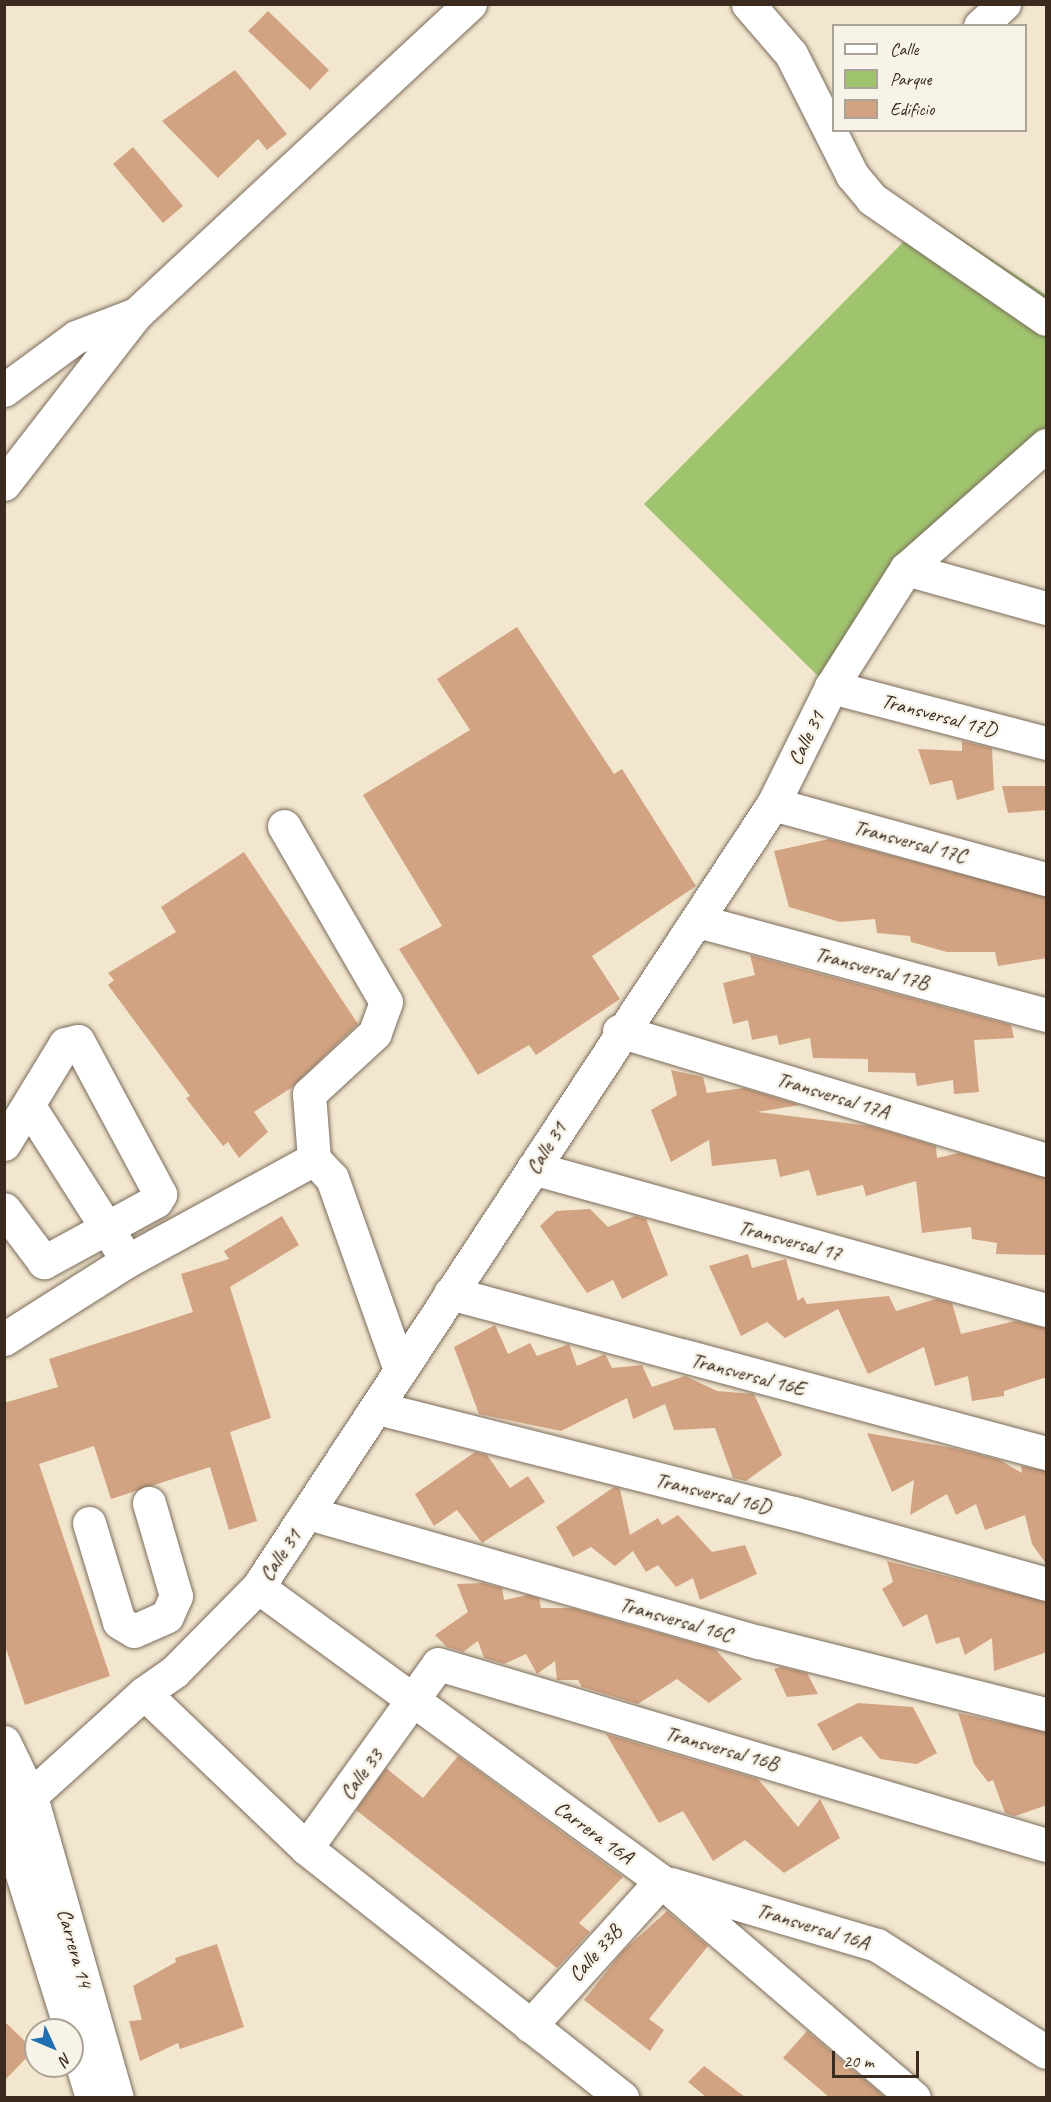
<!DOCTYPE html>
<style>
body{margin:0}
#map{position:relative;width:1051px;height:2102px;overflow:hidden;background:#f3e6cf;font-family:Caveat,sans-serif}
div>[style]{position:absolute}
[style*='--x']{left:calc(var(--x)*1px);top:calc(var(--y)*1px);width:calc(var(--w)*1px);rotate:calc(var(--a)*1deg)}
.green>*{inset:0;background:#a0c46e}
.building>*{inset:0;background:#d2a382}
.roads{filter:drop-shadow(0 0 2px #7b6c5c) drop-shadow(0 0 2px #7b6c5c)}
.minor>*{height:33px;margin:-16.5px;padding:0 16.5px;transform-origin:16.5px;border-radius:16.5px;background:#fff}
span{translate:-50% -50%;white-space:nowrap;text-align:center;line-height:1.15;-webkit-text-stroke:5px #f7f3e8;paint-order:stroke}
.street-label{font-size:21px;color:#3b2a1e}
.frame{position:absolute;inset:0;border:6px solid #3b2a1e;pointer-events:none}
.legend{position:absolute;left:832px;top:24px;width:195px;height:108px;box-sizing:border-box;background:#f7f3e8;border:2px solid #aca397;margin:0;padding:8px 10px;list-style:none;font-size:18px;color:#3b2a1e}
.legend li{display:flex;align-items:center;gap:12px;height:30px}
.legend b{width:30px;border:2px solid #aca397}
.north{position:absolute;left:24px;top:2018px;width:60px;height:60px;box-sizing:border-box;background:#f7f3e8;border:2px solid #aca397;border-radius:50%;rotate:134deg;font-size:16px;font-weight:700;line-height:24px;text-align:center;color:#3b2a1e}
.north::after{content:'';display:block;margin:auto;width:21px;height:27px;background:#1f6fb2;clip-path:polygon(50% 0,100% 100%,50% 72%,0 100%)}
.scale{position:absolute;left:832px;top:2051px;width:87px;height:27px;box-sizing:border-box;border:3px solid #3b2a1e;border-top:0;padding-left:8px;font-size:18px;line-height:21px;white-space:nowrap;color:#3b2a1e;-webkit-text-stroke:4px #f7f3e8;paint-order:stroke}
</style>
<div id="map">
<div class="green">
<div style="clip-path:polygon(928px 217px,1046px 295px,1046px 449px,819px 677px,644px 504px)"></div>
</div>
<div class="building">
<div style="clip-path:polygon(268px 11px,329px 70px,310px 90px,248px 31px)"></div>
<div style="clip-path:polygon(235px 70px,287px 134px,267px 150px,258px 139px,218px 178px,162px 121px)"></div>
<div style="clip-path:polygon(133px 147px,183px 206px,163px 223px,113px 164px)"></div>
<div style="clip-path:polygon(517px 627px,614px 774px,622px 769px,696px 886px,592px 956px,620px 999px,536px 1055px,529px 1045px,478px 1075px,399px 949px,442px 926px,363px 795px,470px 730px,437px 679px)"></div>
<div style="clip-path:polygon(962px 741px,992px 748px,994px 790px,957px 800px,952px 780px,930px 785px,918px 749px,962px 751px)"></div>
<div style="clip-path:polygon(1002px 786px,1047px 786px,1047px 810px,1008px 813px)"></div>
<div style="clip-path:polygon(829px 839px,1047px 897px,1047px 958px,998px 966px,995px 952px,947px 952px,911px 942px,910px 936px,877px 933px,875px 919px,840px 922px,789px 907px,774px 851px)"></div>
<div style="clip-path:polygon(244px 852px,358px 1024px,291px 1088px,254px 1112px,268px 1132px,239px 1158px,228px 1142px,223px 1146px,186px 1098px,190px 1096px,108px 985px,114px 980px,108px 973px,176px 932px,161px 907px)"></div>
<div style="clip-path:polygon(750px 955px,1011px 1025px,1014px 1038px,974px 1040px,979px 1092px,954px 1094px,953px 1080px,917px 1086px,915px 1073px,868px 1072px,868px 1059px,813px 1058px,810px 1038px,779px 1045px,777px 1035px,752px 1040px,748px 1020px,733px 1024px,723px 983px,755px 975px)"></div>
<div style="clip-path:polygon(671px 1070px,703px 1077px,707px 1093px,744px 1088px,800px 1105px,757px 1112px,870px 1126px,936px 1146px,937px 1158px,959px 1153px,1047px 1178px,1047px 1255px,996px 1254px,997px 1243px,972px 1239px,971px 1227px,922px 1233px,916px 1181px,866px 1196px,863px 1185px,817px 1196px,809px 1170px,780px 1177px,776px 1159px,712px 1166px,709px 1140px,671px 1162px,651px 1110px,677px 1095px)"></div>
<div style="clip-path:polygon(590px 1209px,608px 1227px,635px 1216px,646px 1219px,668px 1275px,622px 1299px,613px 1280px,587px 1293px,540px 1226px,556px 1211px)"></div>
<div style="clip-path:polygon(282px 1216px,299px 1245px,230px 1287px,271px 1418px,230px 1432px,257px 1521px,229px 1530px,210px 1467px,111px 1499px,94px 1446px,39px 1464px,110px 1676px,25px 1705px,4px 1643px,4px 1403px,58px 1387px,49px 1359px,193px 1312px,181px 1274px,229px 1259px,224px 1251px)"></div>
<div style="clip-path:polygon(748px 1254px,752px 1268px,786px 1259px,798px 1301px,803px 1297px,807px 1304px,889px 1296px,896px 1311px,936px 1299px,952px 1303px,961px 1334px,1015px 1321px,1047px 1328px,1047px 1377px,1004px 1391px,1004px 1396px,972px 1401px,968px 1376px,935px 1386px,924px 1347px,868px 1374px,838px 1309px,785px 1338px,767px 1322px,741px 1336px,709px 1266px)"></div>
<div style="clip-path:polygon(495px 1325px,508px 1354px,530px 1343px,537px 1356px,569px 1344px,577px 1366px,605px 1354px,612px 1368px,642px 1365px,652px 1387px,685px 1376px,717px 1391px,754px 1394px,782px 1455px,746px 1481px,733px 1478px,715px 1428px,674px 1430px,665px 1404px,633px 1419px,627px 1398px,561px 1431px,479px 1414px,454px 1347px)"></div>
<div style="clip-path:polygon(867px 1433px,953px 1448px,1000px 1460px,1022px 1473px,1021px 1466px,1047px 1471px,1047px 1565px,1032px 1544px,1025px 1515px,985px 1530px,976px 1504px,956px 1515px,947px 1494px,910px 1515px,914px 1480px,892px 1492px)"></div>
<div style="clip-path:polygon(475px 1452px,487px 1455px,510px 1488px,528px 1476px,545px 1502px,482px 1543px,457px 1510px,434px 1526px,415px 1494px)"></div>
<div style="clip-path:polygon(614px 1487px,620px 1489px,630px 1535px,658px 1518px,662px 1525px,678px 1515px,712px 1552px,745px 1545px,757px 1574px,700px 1600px,693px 1578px,676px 1587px,658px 1565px,646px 1572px,633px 1551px,615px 1566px,591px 1547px,573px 1557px,556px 1527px)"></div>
<div style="clip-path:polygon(887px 1561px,1047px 1602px,1047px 1652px,994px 1671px,992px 1638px,965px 1655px,959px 1637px,936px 1644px,927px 1614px,903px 1627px,882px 1589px,893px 1582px)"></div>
<div style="clip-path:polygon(483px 1583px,502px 1588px,504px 1600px,528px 1595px,539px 1598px,541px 1608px,572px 1608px,715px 1649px,742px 1679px,709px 1703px,677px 1679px,638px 1704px,582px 1687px,578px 1680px,557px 1680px,555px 1661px,537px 1674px,526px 1654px,504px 1664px,484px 1658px,478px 1641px,463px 1652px,447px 1647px,435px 1635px,468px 1612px,457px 1584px)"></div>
<div style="clip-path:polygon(781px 1667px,807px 1673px,818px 1694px,787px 1697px,774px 1669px)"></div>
<div style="clip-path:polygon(858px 1703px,913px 1707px,937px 1753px,917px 1764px,880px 1759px,861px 1736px,833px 1751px,817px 1724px)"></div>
<div style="clip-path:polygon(958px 1713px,1047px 1732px,1047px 1805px,1015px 1816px,1005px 1813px,993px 1780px,988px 1782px,974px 1764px)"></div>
<div style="clip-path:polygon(606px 1734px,758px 1779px,798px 1827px,820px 1799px,840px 1838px,784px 1873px,745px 1840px,713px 1861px,683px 1811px,659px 1823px)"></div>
<div style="clip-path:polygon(458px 1756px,623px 1877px,579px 1923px,590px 1932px,557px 1968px,356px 1810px,386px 1768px,423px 1798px)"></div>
<div style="clip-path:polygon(667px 1911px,708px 1946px,649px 2019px,664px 2030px,650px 2051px,584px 2000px,623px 1951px)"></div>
<div style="clip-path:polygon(217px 1944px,244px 2027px,180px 2049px,178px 2043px,140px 2061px,129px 2021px,142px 2020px,133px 1986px,176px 1962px,175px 1958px)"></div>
<div style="clip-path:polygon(4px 2021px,34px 2050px,4px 2081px)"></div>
<div style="clip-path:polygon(807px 2031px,885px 2097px,829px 2097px,783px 2058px)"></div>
<div style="clip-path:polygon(704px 2066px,745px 2097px,706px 2097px,688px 2082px)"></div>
</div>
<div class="roads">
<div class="minor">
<div style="--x:748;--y:4;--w:66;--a:49.3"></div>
<div style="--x:791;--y:54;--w:136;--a:63.2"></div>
<div style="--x:852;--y:175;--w:31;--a:50"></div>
<div style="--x:872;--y:199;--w:211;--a:34.6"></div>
<div style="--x:980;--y:26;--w:33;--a:-43"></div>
<div style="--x:4;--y:390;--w:89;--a:-36.4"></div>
<div style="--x:76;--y:337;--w:64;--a:-21"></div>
<div style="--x:4;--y:484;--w:215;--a:-52.2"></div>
<div style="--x:136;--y:314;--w:456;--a:-42.9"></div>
<div style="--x:906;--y:569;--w:145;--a:15.6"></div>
<div style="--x:831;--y:687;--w:222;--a:14.6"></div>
<div style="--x:773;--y:804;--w:283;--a:15.4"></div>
<div style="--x:284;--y:826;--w:203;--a:59.9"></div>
<div style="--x:386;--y:1002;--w:33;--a:110"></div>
<div style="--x:375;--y:1033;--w:90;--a:137.3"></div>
<div style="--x:309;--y:1094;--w:65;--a:85.6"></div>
<div style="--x:698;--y:921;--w:360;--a:15.1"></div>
<div style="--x:619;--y:1031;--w:446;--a:16.8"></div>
<div style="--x:29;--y:1106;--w:169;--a:57.5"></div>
<div style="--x:4;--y:1144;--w:117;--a:-58.6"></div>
<div style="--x:65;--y:1044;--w:13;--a:-13"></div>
<div style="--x:78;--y:1041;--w:174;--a:61.8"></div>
<div style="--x:160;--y:1194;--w:8;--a:120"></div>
<div style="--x:156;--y:1201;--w:128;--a:151.4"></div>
<div style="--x:44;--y:1262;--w:66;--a:-127"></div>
<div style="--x:533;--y:1168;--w:532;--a:15.47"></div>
<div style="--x:450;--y:1293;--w:617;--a:15.03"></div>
<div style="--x:4;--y:1339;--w:146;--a:-32.4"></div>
<div style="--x:127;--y:1261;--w:213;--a:-28.6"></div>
<div style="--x:314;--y:1159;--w:26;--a:47"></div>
<div style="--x:332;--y:1178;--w:204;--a:70.5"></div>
<div style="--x:378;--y:1408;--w:429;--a:14.2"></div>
<div style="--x:794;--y:1513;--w:262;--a:15.7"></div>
<div style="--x:308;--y:1513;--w:469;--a:16"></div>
<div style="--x:759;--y:1642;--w:296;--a:14.1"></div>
<div style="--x:89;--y:1523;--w:103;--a:73.1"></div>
<div style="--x:119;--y:1622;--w:17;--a:31"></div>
<div style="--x:134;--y:1631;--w:36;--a:-24"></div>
<div style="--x:167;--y:1616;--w:22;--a:-66"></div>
<div style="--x:176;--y:1596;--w:97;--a:-106.2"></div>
<div style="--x:258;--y:1587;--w:499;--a:36.1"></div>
<div style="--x:661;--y:1881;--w:333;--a:40.6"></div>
<div style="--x:144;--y:1693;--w:224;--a:43.7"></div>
<div style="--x:306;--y:1848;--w:403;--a:38.3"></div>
<div style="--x:4;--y:1742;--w:64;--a:64.2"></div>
<div style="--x:32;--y:1800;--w:310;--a:74.1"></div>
<div style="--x:7;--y:1799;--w:21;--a:95"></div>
<div style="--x:5;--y:1820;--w:220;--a:72.6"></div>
<div style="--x:4;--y:1820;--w:189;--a:-42.2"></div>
<div style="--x:144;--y:1693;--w:37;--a:-35"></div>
<div style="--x:174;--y:1672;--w:120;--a:-45.3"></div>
<div style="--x:258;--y:1587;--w:937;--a:-56.67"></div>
<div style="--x:773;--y:804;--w:131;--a:-63.6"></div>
<div style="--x:831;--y:687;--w:140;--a:-57.6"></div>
<div style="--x:906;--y:569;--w:187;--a:-41.5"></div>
<div style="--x:306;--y:1848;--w:226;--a:-54.3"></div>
<div style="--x:438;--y:1664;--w:634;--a:16.58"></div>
<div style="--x:671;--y:1884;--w:215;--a:16.5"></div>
<div style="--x:877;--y:1945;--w:200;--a:32.3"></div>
<div style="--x:530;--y:2026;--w:195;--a:-47.9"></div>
<div style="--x:72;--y:2032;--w:69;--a:73.1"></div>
</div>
</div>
<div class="street-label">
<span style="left:939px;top:715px;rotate:15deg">Transversal 17D</span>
<span style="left:806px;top:738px;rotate:-64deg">Calle 31</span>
<span style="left:910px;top:841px;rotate:15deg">Transversal 17C</span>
<span style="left:872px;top:968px;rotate:15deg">Transversal 17B</span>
<span style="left:833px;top:1095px;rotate:17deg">Transversal 17A</span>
<span style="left:546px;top:1148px;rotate:-58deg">Calle 31</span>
<span style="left:790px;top:1240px;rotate:15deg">Transversal 17</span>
<span style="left:748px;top:1374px;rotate:15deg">Transversal 16E</span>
<span style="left:713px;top:1493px;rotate:14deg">Transversal 16D</span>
<span style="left:280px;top:1555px;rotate:-56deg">Calle 31</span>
<span style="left:676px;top:1619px;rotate:16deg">Transversal 16C</span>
<span style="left:722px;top:1748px;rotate:16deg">Transversal 16B</span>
<span style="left:361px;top:1774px;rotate:-54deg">Calle 33</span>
<span style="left:594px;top:1832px;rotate:36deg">Carrera 16A</span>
<span style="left:813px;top:1926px;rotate:17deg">Transversal 16A</span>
<span style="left:75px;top:1948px;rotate:74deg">Carrera 14</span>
<span style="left:595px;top:1953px;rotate:-48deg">Calle 33B</span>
</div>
<div class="frame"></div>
<ul class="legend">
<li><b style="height:8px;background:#fff"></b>Calle</li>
<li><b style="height:16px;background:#a0c46e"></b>Parque</li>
<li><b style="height:16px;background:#d2a382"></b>Edificio</li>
</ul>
<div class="north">N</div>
<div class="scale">20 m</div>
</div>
